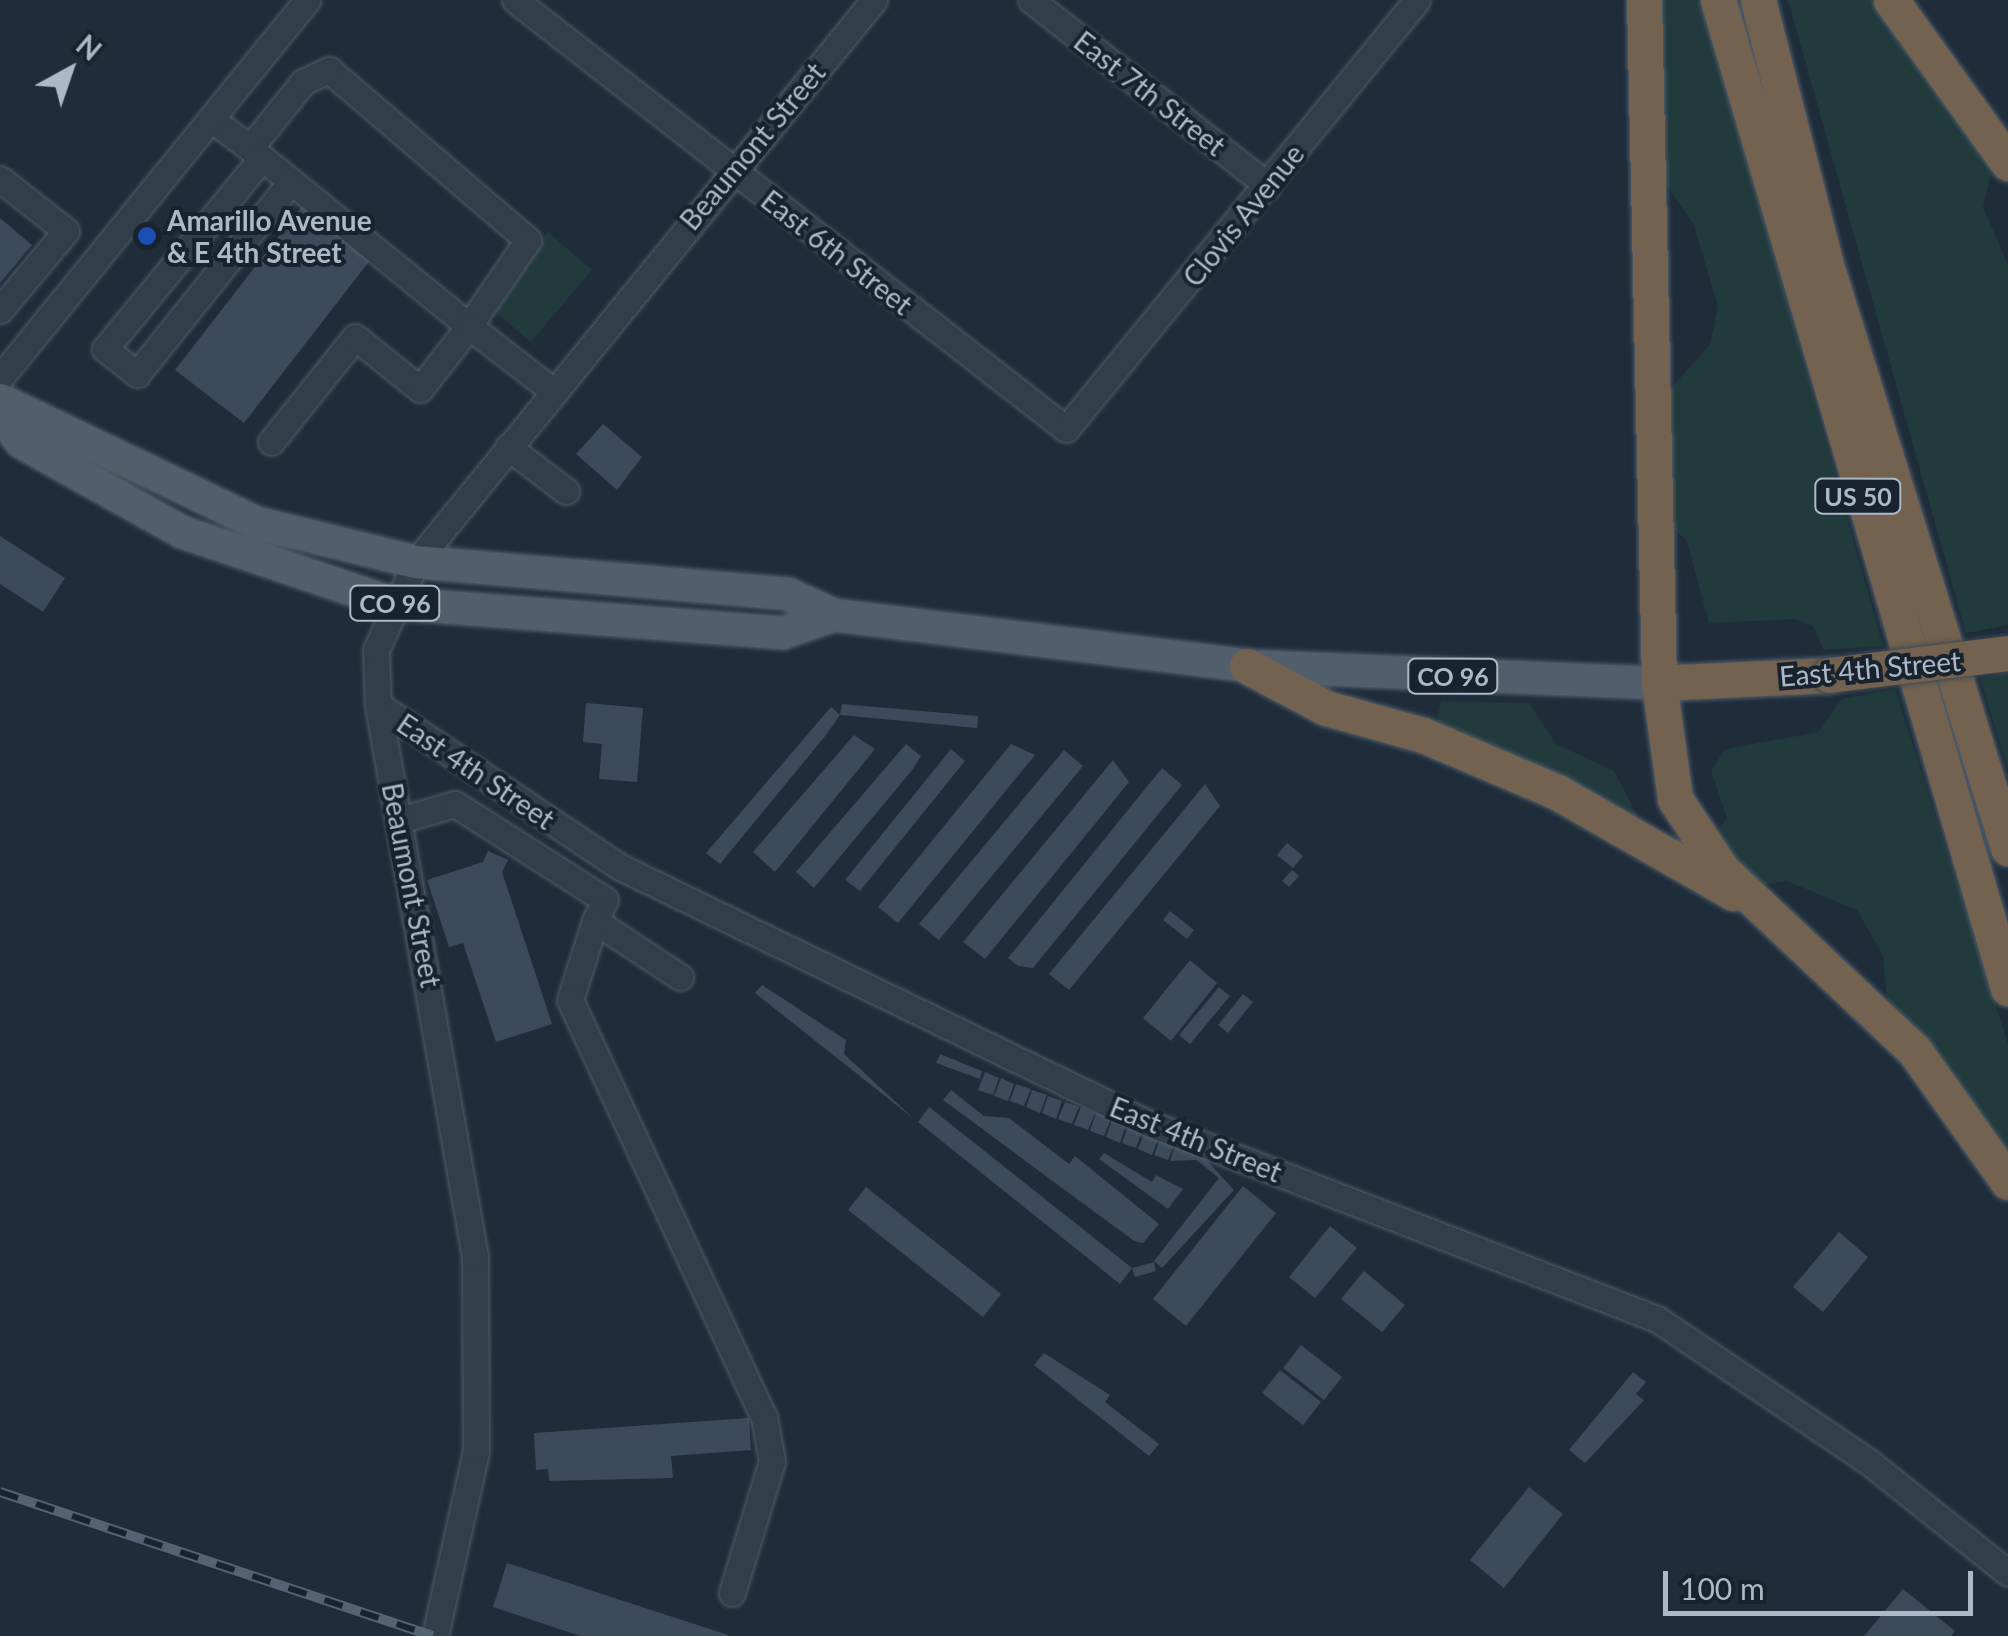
<!DOCTYPE html>
<style>
body{margin:0}
#map{position:relative;width:2008px;height:1636px;overflow:hidden;background:#1f2d3b;font-family:Lato,sans-serif}
div>[style]{position:absolute}
[style*='--x']{left:calc(var(--x)*1px);top:calc(var(--y)*1px);width:calc(var(--w)*1px);rotate:calc(var(--a)*1deg)}
.green>*{inset:0;background:#213a3c}
.building>*{inset:0;background:#3b4b5b}
.roads{filter:drop-shadow(0 0 2px #505c69) drop-shadow(0 0 2px #505c69)}
.minor>*{height:25px;margin:-12.5px;padding:0 12.5px;transform-origin:12.5px;border-radius:12.5px;background:#333e4b}
.major>*{height:32px;margin:-16px;padding:0 16px;transform-origin:16px;border-radius:16px;background:#515e6b}
.highway>*{height:35px;margin:-17.5px;padding:0 17.5px;transform-origin:17.5px;border-radius:17.5px;background:#72624f}
.rail>*{height:10px;margin-top:-5px;transform-origin:0;background:repeating-linear-gradient(90deg,#18232f 0 19px,#546373 0 38px);box-sizing:border-box;border-block:2px solid #546373}
.bridges{filter:drop-shadow(0 0 2px #3d4956) drop-shadow(0 0 2px #3d4956)}
.highway-bridge>*{height:35px;margin:-17.5px;padding:0 17.5px;transform-origin:17.5px;border-radius:17.5px;background:#72624f}
.dots>*{width:28px;height:28px;translate:-50% -50%;box-sizing:border-box;border:5px solid #18232f;border-radius:50%}
span{translate:-50% -50%;white-space:nowrap;text-align:center;line-height:1.15;-webkit-text-stroke:8px #18232f;paint-order:stroke}
.shield-label span{padding:2px 8px;background:#18232f;border:2px solid;border-radius:8px;-webkit-text-stroke-width:0}
.shield-label{font-size:25px;color:#adb9c7;font-weight:700}
.street-label{font-size:28px;color:#adb9c7}
.poi-label{font-size:28px;color:#adb9c7;font-weight:700}
.left{translate:0 -50%;text-align:left}
.north{position:absolute;left:20px;top:20px;width:100px;height:100px;-webkit-text-stroke:8px #18232f;paint-order:stroke;rotate:40deg;font-size:28px;font-weight:700;line-height:40px;text-align:center;color:#adb9c7}
.north::after{content:'';display:block;margin:auto;width:35px;height:45px;background:#adb9c7;clip-path:polygon(50% 0,100% 100%,50% 72%,0 100%)}
.scale{position:absolute;left:1663px;top:1571px;width:310px;height:45px;box-sizing:border-box;border:5px solid #adb9c7;border-top:0;padding-left:12px;font-size:30px;line-height:35px;white-space:nowrap;color:#adb9c7;-webkit-text-stroke:8px #18232f;paint-order:stroke}
</style>
<div id="map">
<div class="green">
<div style="clip-path:polygon(1660px 0,1702px 0,1883px 646px,1824px 650px,1813px 626px,1796px 619px,1709px 623px,1687px 541px,1672px 527px,1668px 392px,1710px 344px,1718px 306px,1693px 223px,1663px 180px)"></div>
<div style="clip-path:polygon(1788px 0,1878px 0,1993px 165px,1983px 207px,2008px 265px,2008px 625px,1966px 633px)"></div>
<div style="clip-path:polygon(548px 232px,592px 270px,531px 342px,487px 305px)"></div>
<div style="clip-path:polygon(2008px 673px,2008px 770px,1980px 678px)"></div>
<div style="clip-path:polygon(1895px 689px,2008px 1044px,2008px 1157px,1887px 998px,1883px 956px,1857px 910px,1787px 881px,1759px 885px,1712px 838px,1727px 818px,1711px 771px,1725px 749px,1819px 732px,1841px 699px)"></div>
<div style="clip-path:polygon(1441px 701px,1529px 703px,1556px 744px,1614px 771px,1642px 825px,1435px 731px)"></div>
</div>
<div class="building">
<div style="clip-path:polygon(302px 206px,371px 259px,244px 423px,175px 370px)"></div>
<div style="clip-path:polygon(0 218px,32px 245px,0 283px)"></div>
<div style="clip-path:polygon(603px 424px,642px 457px,617px 490px,576px 454px)"></div>
<div style="clip-path:polygon(0 536px,65px 578px,43px 612px,0 584px)"></div>
<div style="clip-path:polygon(586px 703px,643px 708px,637px 782px,599px 779px,602px 744px,583px 742px)"></div>
<div style="clip-path:polygon(842px 704px,978px 716px,977px 728px,840px 715px)"></div>
<div style="clip-path:polygon(831px 707px,840px 715px,826px 735px,720px 864px,706px 853px)"></div>
<div style="clip-path:polygon(854px 735px,875px 749px,775px 872px,753px 852px)"></div>
<div style="clip-path:polygon(906px 744px,921px 756px,913px 769px,814px 888px,796px 872px)"></div>
<div style="clip-path:polygon(1011px 744px,1035px 755px,898px 923px,878px 907px)"></div>
<div style="clip-path:polygon(951px 749px,965px 761px,860px 891px,845px 880px)"></div>
<div style="clip-path:polygon(1064px 750px,1083px 766px,939px 940px,919px 924px)"></div>
<div style="clip-path:polygon(1113px 760px,1129px 782px,985px 959px,963px 942px)"></div>
<div style="clip-path:polygon(1162px 768px,1182px 785px,1033px 968px,1018px 966px,1008px 958px)"></div>
<div style="clip-path:polygon(1205px 784px,1220px 806px,1069px 990px,1049px 974px)"></div>
<div style="clip-path:polygon(1287px 843px,1303px 856px,1293px 868px,1277px 855px)"></div>
<div style="clip-path:polygon(488px 851px,508px 860px,502px 872px,552px 1024px,496px 1042px,463px 943px,449px 947px,427px 880px,483px 862px)"></div>
<div style="clip-path:polygon(1292px 870px,1299px 876px,1289px 887px,1282px 881px)"></div>
<div style="clip-path:polygon(1170px 911px,1194px 930px,1187px 939px,1163px 920px)"></div>
<div style="clip-path:polygon(1190px 960px,1217px 983px,1171px 1041px,1143px 1018px)"></div>
<div style="clip-path:polygon(762px 985px,846px 1040px,844px 1054px,914px 1119px,755px 993px)"></div>
<div style="clip-path:polygon(1219px 987px,1230px 996px,1190px 1044px,1179px 1035px)"></div>
<div style="clip-path:polygon(1243px 994px,1253px 1002px,1228px 1033px,1218px 1025px)"></div>
<div style="clip-path:polygon(940px 1054px,982px 1071px,980px 1079px,936px 1063px)"></div>
<div style="clip-path:polygon(985px 1072px,999px 1078px,993px 1095px,978px 1090px)"></div>
<div style="clip-path:polygon(1001px 1078px,1014px 1084px,1008px 1101px,994px 1096px)"></div>
<div style="clip-path:polygon(1016px 1084px,1031px 1089px,1024px 1106px,1010px 1101px)"></div>
<div style="clip-path:polygon(951px 1090px,984px 1116px,1009px 1118px,1069px 1164px,1075px 1156px,1159px 1224px,1143px 1243px,1134px 1241px,943px 1100px)"></div>
<div style="clip-path:polygon(1032px 1090px,1047px 1095px,1040px 1113px,1026px 1107px)"></div>
<div style="clip-path:polygon(1048px 1096px,1062px 1101px,1056px 1119px,1042px 1113px)"></div>
<div style="clip-path:polygon(1065px 1102px,1079px 1107px,1072px 1124px,1058px 1119px)"></div>
<div style="clip-path:polygon(929px 1107px,1132px 1268px,1120px 1284px,918px 1122px)"></div>
<div style="clip-path:polygon(1081px 1107px,1095px 1113px,1088px 1130px,1074px 1125px)"></div>
<div style="clip-path:polygon(1096px 1113px,1111px 1119px,1104px 1136px,1090px 1131px)"></div>
<div style="clip-path:polygon(1112px 1120px,1126px 1125px,1120px 1143px,1106px 1137px)"></div>
<div style="clip-path:polygon(1128px 1126px,1142px 1131px,1136px 1148px,1122px 1143px)"></div>
<div style="clip-path:polygon(1145px 1132px,1159px 1137px,1152px 1155px,1138px 1149px)"></div>
<div style="clip-path:polygon(1161px 1137px,1175px 1143px,1168px 1160px,1154px 1155px)"></div>
<div style="clip-path:polygon(1176px 1143px,1198px 1151px,1195px 1160px,1170px 1161px)"></div>
<div style="clip-path:polygon(1104px 1153px,1152px 1182px,1156px 1175px,1183px 1189px,1168px 1209px,1099px 1159px)"></div>
<div style="clip-path:polygon(1200px 1153px,1234px 1190px,1162px 1268px,1154px 1261px,1219px 1178px,1195px 1159px)"></div>
<div style="clip-path:polygon(1243px 1186px,1276px 1213px,1186px 1326px,1153px 1299px)"></div>
<div style="clip-path:polygon(866px 1187px,1001px 1294px,983px 1317px,848px 1210px)"></div>
<div style="clip-path:polygon(1330px 1226px,1357px 1248px,1315px 1298px,1289px 1277px)"></div>
<div style="clip-path:polygon(1839px 1232px,1868px 1257px,1823px 1312px,1793px 1287px)"></div>
<div style="clip-path:polygon(1154px 1262px,1156px 1271px,1135px 1277px,1132px 1268px)"></div>
<div style="clip-path:polygon(1364px 1271px,1405px 1305px,1382px 1332px,1341px 1299px)"></div>
<div style="clip-path:polygon(1301px 1345px,1342px 1377px,1324px 1400px,1283px 1368px)"></div>
<div style="clip-path:polygon(1044px 1353px,1110px 1395px,1105px 1402px,1159px 1444px,1149px 1456px,1034px 1365px)"></div>
<div style="clip-path:polygon(1280px 1370px,1321px 1402px,1303px 1425px,1262px 1393px)"></div>
<div style="clip-path:polygon(1633px 1372px,1646px 1382px,1636px 1394px,1644px 1400px,1585px 1463px,1569px 1450px)"></div>
<div style="clip-path:polygon(749px 1418px,751px 1450px,671px 1456px,673px 1478px,549px 1481px,548px 1469px,536px 1470px,534px 1433px)"></div>
<div style="clip-path:polygon(1529px 1487px,1563px 1514px,1504px 1588px,1470px 1560px)"></div>
<div style="clip-path:polygon(507px 1563px,728px 1635px,728px 1636px,580px 1636px,493px 1607px)"></div>
<div style="clip-path:polygon(1903px 1589px,1955px 1631px,1951px 1636px,1864px 1636px)"></div>
</div>
<div class="roads">
<div class="minor">
<div style="--x:515;--y:0;--w:698;--a:37.9"></div>
<div style="--x:1066;--y:429;--w:554;--a:-50.71"></div>
<div style="--x:1031;--y:0;--w:301;--a:38.1"></div>
<div style="--x:329;--y:70;--w:262;--a:40.5"></div>
<div style="--x:528;--y:240;--w:104;--a:124.5"></div>
<div style="--x:469;--y:326;--w:282;--a:-140.9"></div>
<div style="--x:250;--y:148;--w:85;--a:-51.2"></div>
<div style="--x:303;--y:82;--w:29;--a:-25"></div>
<div style="--x:211;--y:119;--w:49;--a:36.6"></div>
<div style="--x:261;--y:159;--w:246;--a:129.4"></div>
<div style="--x:105;--y:349;--w:41;--a:38"></div>
<div style="--x:137;--y:374;--w:245;--a:-51.3"></div>
<div style="--x:0;--y:179;--w:84;--a:38.2"></div>
<div style="--x:66;--y:231;--w:103;--a:129.9"></div>
<div style="--x:0;--y:378;--w:487;--a:-50.9"></div>
<div style="--x:271;--y:442;--w:134;--a:-51.3"></div>
<div style="--x:355;--y:337;--w:83;--a:38.7"></div>
<div style="--x:420;--y:389;--w:80;--a:-52.1"></div>
<div style="--x:469;--y:326;--w:106;--a:37.7"></div>
<div style="--x:508;--y:447;--w:73;--a:37.2"></div>
<div style="--x:378;--y:705;--w:291;--a:33.8"></div>
<div style="--x:620;--y:867;--w:587;--a:25.87"></div>
<div style="--x:1148;--y:1123;--w:545;--a:21.06"></div>
<div style="--x:1657;--y:1319;--w:256;--a:34"></div>
<div style="--x:1869;--y:1462;--w:178;--a:38.6"></div>
<div style="--x:400;--y:820;--w:57;--a:-16.2"></div>
<div style="--x:455;--y:804;--w:178;--a:32.6"></div>
<div style="--x:601;--y:908;--w:14;--a:115"></div>
<div style="--x:595;--y:921;--w:102;--a:33.4"></div>
<div style="--x:595;--y:921;--w:83;--a:107.6"></div>
<div style="--x:570;--y:1000;--w:460;--a:65.1"></div>
<div style="--x:764;--y:1417;--w:45;--a:79.7"></div>
<div style="--x:772;--y:1461;--w:138;--a:106.9"></div>
<div style="--x:435;--y:1636;--w:189;--a:-77.5"></div>
<div style="--x:476;--y:1451;--w:194;--a:-90.3"></div>
<div style="--x:475;--y:1257;--w:560;--a:-99.97"></div>
<div style="--x:378;--y:705;--w:55;--a:-92.1"></div>
<div style="--x:376;--y:650;--w:97;--a:-65.6"></div>
<div style="--x:416;--y:562;--w:725;--a:-50.82"></div>
</div>
<div class="major">
<div style="--x:0;--y:400;--w:285;--a:25.6"></div>
<div style="--x:257;--y:523;--w:164;--a:13.8"></div>
<div style="--x:416;--y:562;--w:373;--a:4.9"></div>
<div style="--x:788;--y:594;--w:51;--a:24.5"></div>
<div style="--x:834;--y:615;--w:416;--a:7"></div>
<div style="--x:1247;--y:666;--w:412;--a:2.4"></div>
<div style="--x:0;--y:414;--w:35;--a:53"></div>
<div style="--x:21;--y:442;--w:184;--a:29.2"></div>
<div style="--x:182;--y:532;--w:222;--a:18.7"></div>
<div style="--x:392;--y:603;--w:392;--a:4.4"></div>
<div style="--x:783;--y:633;--w:54;--a:-19.4"></div>
</div>
<div class="highway">
<div style="--x:1644;--y:0;--w:683;--a:88.74"></div>
<div style="--x:1659;--y:683;--w:117;--a:82.1"></div>
<div style="--x:1675;--y:799;--w:85;--a:56.5"></div>
<div style="--x:1722;--y:870;--w:263;--a:43.2"></div>
<div style="--x:1914;--y:1050;--w:162;--a:54.5"></div>
<div style="--x:1718;--y:0;--w:1030;--a:73.64"></div>
<div style="--x:1758;--y:0;--w:274;--a:75.6"></div>
<div style="--x:1826;--y:265;--w:611;--a:72.66"></div>
<div style="--x:1891;--y:0;--w:201;--a:54.3"></div>
<div style="--x:1247;--y:666;--w:89;--a:28"></div>
<div style="--x:1326;--y:708;--w:101;--a:15.6"></div>
<div style="--x:1423;--y:735;--w:146;--a:23"></div>
<div style="--x:1557;--y:792;--w:203;--a:29.8"></div>
<div style="--x:1659;--y:683;--w:170;--a:-2.7"></div>
</div>
</div>
<div class="rail">
<div style="--x:0;--y:1492;--w:456;--a:18.4"></div>
</div>
<div class="bridges">
<div class="highway-bridge">
<div style="--x:1829;--y:675;--w:180;--a:-7"></div>
</div>
</div>
<div class="dots">
<div style="left:147px;top:236px;background:#1a4fb4"></div>
</div>
<div class="shield-label">
<span style="left:1858px;top:496px">US 50</span>
<span style="left:395px;top:603px">CO 96</span>
<span style="left:1453px;top:676px">CO 96</span>
</div>
<div class="street-label">
<span style="left:1150px;top:93px;rotate:38deg">East 7th Street</span>
<span style="left:752px;top:146px;rotate:-50deg">Beaumont Street</span>
<span style="left:1243px;top:215px;rotate:-51deg">Clovis Avenue</span>
<span style="left:837px;top:252px;rotate:38deg">East 6th Street</span>
<span style="left:1870px;top:668px;rotate:-5deg">East 4th Street</span>
<span style="left:476px;top:771px;rotate:34deg">East 4th Street</span>
<span style="left:412px;top:885px;rotate:79deg">Beaumont Street</span>
<span style="left:1196px;top:1139px;rotate:22deg">East 4th Street</span>
</div>
<div class="poi-label">
<span class="left" style="left:167px;top:236px">Amarillo Avenue<br>&amp; E 4th Street</span>
</div>
<div class="north">N</div>
<div class="scale">100 m</div>
</div>
